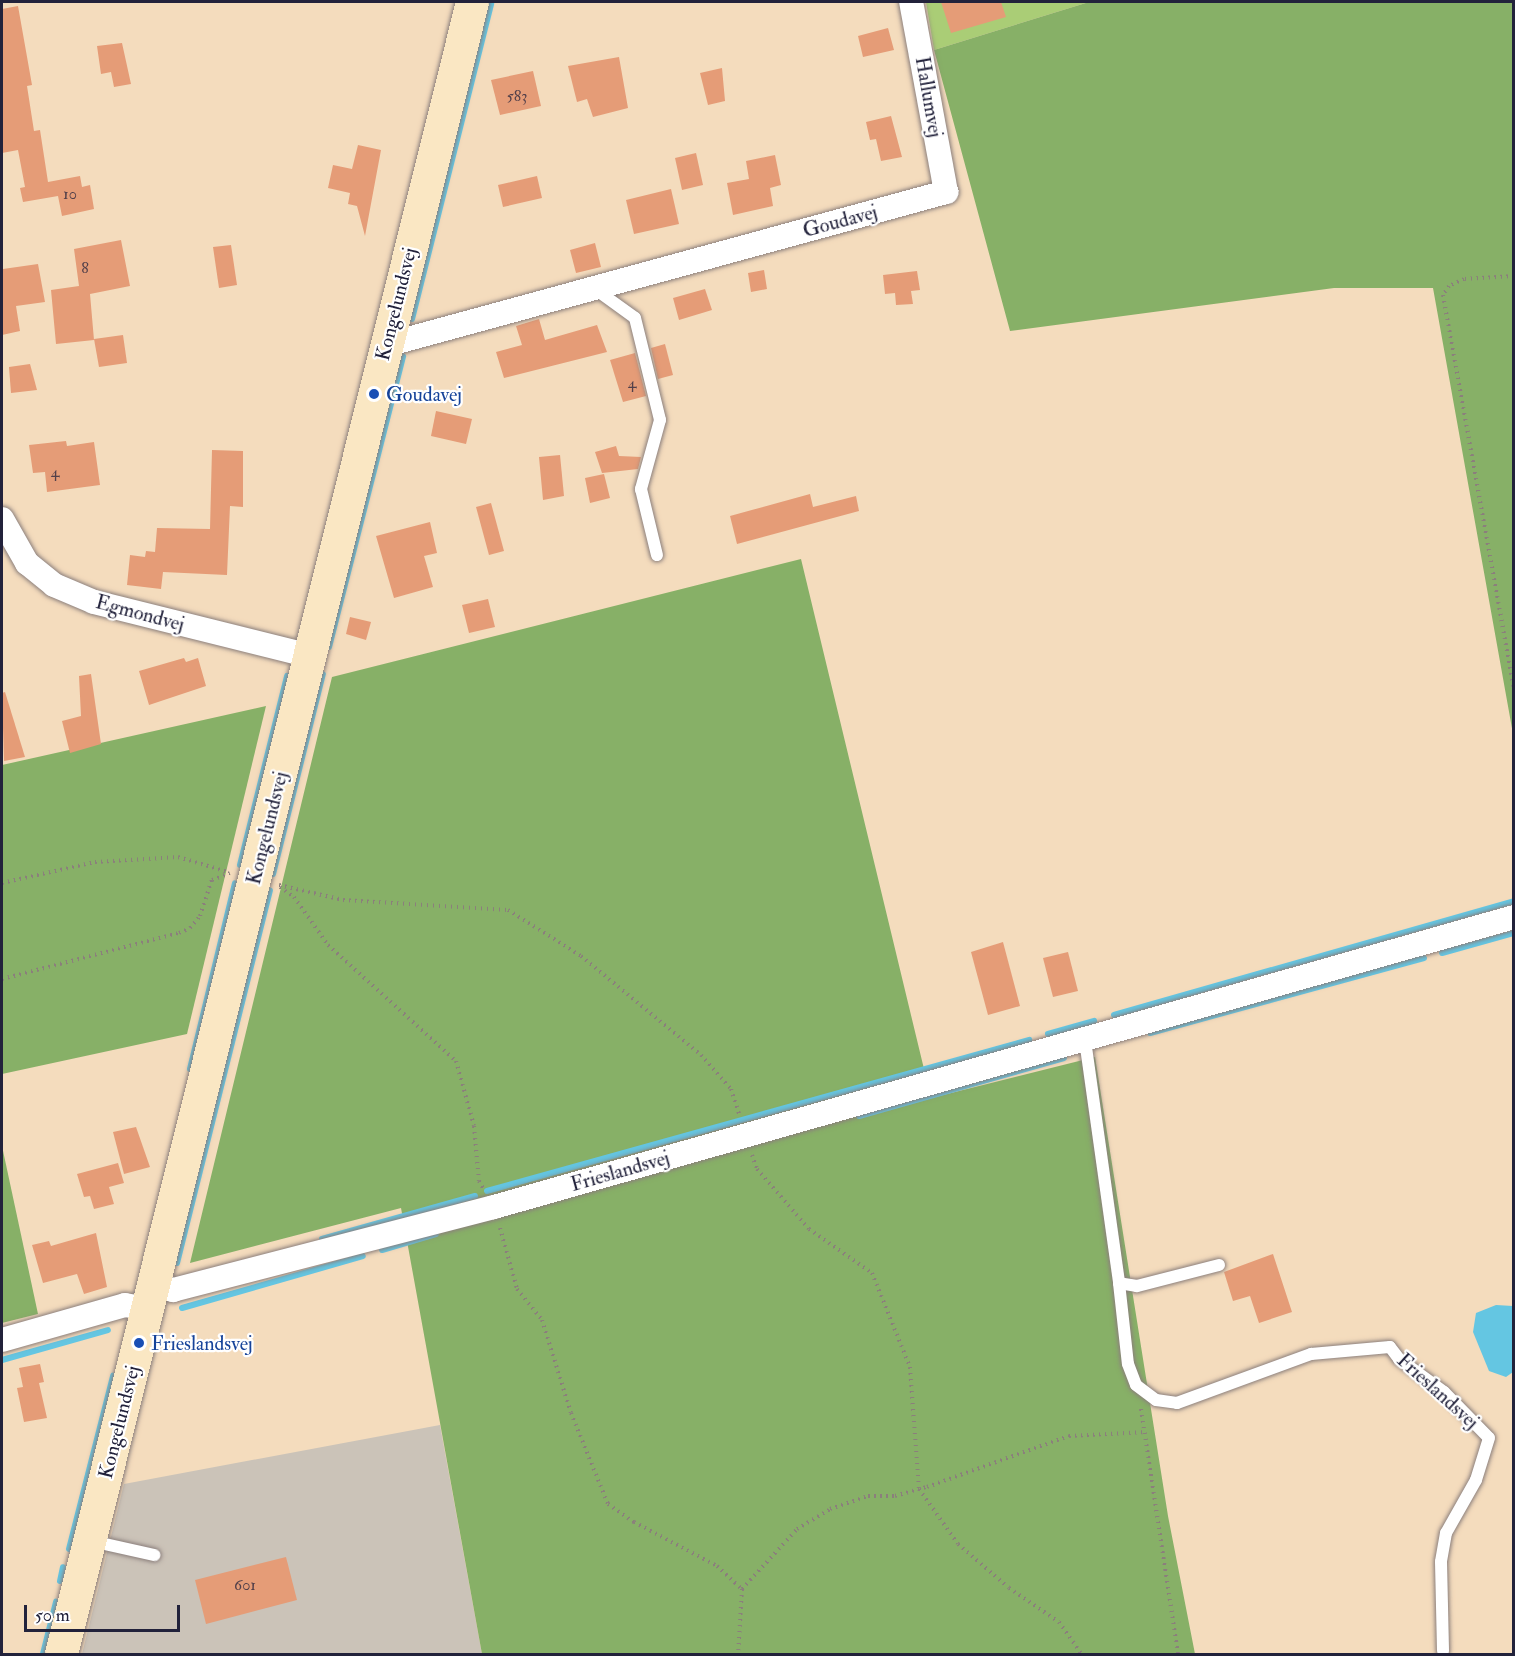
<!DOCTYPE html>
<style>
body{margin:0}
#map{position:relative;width:1515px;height:1656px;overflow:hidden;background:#f4dcbd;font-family:"IM FELL Double Pica",serif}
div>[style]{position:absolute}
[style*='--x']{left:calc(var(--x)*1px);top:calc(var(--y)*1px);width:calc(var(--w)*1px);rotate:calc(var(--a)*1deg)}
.industrial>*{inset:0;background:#cbc3b8}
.green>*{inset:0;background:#aacd76}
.forest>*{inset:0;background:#87b067}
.water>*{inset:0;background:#64c6e2}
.stream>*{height:6px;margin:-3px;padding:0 3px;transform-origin:3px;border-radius:3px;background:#64c6e2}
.building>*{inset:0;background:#e59c77}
.path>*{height:4px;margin-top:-2px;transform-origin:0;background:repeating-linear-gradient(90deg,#8b7f7c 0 1.5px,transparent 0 6px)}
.roads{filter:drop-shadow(0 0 2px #8b7f7c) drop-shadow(0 0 2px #8b7f7c)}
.lane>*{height:12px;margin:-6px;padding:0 6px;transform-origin:6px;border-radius:6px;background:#fff}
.street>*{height:24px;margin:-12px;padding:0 12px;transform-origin:12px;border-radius:12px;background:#fff}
.secondary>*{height:33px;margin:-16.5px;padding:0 16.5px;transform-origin:16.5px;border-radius:16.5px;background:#fae7c3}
.dots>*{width:16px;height:16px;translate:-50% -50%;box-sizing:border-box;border:3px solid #fff;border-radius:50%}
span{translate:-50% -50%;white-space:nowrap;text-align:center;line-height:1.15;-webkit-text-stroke:4.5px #fff;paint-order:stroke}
.number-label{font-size:16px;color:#53404a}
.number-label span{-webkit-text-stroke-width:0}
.street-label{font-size:20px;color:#22223b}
.transit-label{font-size:20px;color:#164399}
.left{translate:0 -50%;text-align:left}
.frame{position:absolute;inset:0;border:3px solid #22223b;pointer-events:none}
.scale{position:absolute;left:24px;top:1605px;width:156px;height:27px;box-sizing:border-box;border:3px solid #22223b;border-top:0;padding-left:8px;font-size:18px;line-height:21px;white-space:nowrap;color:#22223b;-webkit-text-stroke:4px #fff;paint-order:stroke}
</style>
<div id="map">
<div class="industrial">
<div style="clip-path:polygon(440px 1425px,482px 1654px,82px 1654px,124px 1484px)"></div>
</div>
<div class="green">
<div style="clip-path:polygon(926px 2px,1089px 2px,934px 50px)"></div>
</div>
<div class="forest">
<div style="clip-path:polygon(1089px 2px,1513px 2px,1513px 734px,1433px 288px,1334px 288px,1010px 331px,934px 50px)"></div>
<div style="clip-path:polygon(801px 559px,931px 1098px,1095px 1057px,1168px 1516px,1195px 1654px,482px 1654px,401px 1208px,190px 1263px,332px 677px)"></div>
<div style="clip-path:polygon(266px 706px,187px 1034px,2px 1074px,2px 765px)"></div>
<div style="clip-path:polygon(2px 1146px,38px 1314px,2px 1323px)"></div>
</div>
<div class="water">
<div style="clip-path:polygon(1496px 1305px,1513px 1306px,1513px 1372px,1506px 1377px,1489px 1371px,1473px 1332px,1476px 1313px)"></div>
</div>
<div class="stream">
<div style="--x:412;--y:319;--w:325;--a:-75.9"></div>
<div style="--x:329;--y:647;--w:300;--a:-75.7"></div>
<div style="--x:240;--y:865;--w:195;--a:-76"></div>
<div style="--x:273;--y:874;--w:206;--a:-76"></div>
<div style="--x:1442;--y:953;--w:75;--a:-15.5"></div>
<div style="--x:1114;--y:1015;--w:416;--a:-15.9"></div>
<div style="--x:1150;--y:1033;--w:284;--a:-15.3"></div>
<div style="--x:1048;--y:1034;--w:48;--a:-15.8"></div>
<div style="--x:190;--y:1069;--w:191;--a:-76.4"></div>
<div style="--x:859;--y:1116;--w:213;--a:-15.8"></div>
<div style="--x:487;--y:1191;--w:563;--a:-15.57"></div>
<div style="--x:322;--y:1239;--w:159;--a:-15.7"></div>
<div style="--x:382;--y:1250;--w:56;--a:-16.5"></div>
<div style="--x:177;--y:1263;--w:384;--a:-76"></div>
<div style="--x:182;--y:1308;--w:188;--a:-16"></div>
<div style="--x:2;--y:1360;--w:110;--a:-15.8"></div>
<div style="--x:69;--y:1549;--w:179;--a:-75.7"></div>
<div style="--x:60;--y:1581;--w:14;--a:-78"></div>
<div style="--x:43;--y:1654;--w:54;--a:-76"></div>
</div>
<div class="building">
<div style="clip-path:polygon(941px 2px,1001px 2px,1006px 17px,951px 33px)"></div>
<div style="clip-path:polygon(18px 6px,32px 85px,27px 86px,34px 131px,40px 130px,48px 182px,80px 176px,82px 187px,90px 185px,94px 209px,62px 216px,58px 196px,23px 202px,20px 188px,25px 187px,18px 150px,2px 153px,2px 9px)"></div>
<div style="clip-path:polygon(888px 28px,894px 50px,863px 57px,858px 36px)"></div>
<div style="clip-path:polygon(122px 43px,131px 84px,114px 87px,111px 72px,101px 74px,97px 46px)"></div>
<div style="clip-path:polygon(619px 57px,628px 108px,593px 117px,587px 99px,577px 102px,568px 66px)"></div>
<div style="clip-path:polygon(722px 68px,725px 101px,708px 105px,700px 73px)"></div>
<div style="clip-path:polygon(533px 71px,541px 106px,500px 115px,491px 80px)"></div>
<div style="clip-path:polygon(891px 116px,902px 157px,881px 161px,876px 139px,870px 140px,866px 122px)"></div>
<div style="clip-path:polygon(358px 145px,381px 150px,365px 236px,357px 206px,348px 204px,350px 193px,328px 188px,333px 165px,352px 169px)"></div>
<div style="clip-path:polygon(696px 153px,703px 185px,682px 190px,675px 158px)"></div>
<div style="clip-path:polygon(775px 155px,781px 185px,770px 188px,773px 206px,733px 215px,727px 183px,749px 179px,746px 161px)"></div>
<div style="clip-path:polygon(537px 176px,542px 198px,503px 207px,498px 185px)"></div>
<div style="clip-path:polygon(671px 189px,679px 224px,634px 234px,626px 200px)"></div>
<div style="clip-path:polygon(121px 240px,130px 286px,90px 294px,94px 340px,56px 344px,51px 290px,79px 286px,74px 249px)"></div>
<div style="clip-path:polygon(595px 243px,601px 267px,576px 273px,570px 250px)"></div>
<div style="clip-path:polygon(231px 245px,237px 285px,219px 288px,213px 247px)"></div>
<div style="clip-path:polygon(38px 264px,45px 302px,16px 306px,20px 331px,2px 335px,3px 269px)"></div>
<div style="clip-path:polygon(764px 270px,767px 289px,751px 292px,748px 273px)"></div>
<div style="clip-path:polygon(917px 271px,920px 290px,911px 291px,913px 304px,896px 305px,895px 293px,885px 294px,883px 275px)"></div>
<div style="clip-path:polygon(705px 289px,712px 310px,679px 320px,673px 298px)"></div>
<div style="clip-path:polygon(539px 319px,545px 340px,597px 325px,607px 352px,504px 378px,496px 352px,522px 345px,516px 326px)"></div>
<div style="clip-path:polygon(123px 335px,127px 363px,99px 367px,94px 339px)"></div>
<div style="clip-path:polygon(665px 344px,673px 375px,658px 379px,651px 348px)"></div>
<div style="clip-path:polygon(635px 353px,646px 396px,623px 402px,610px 360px)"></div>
<div style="clip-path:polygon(30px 364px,37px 390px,11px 393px,9px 367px)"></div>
<div style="clip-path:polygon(436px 411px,472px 419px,466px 444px,431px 436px)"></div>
<div style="clip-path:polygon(66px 441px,67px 446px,94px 442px,100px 485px,47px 492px,45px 472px,33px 473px,29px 445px)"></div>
<div style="clip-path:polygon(616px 446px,619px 456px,641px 457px,638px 469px,602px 473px,595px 452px)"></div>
<div style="clip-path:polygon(212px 450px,243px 451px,243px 507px,230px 506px,227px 575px,163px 572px,161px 589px,127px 585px,130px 555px,145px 557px,146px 551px,155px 552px,157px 528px,210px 529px)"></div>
<div style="clip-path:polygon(560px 455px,564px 496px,543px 500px,539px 457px)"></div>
<div style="clip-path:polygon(604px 474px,610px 498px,590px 503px,585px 478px)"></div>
<div style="clip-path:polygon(810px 494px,813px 507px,856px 496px,859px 511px,737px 544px,730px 516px)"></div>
<div style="clip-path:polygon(491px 503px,504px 551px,489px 555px,476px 507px)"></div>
<div style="clip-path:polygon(430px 522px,437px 553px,424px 556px,433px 587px,394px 598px,376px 536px)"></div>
<div style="clip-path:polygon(488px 599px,495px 627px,469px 633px,462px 605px)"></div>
<div style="clip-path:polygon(350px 617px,371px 622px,366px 640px,346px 634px)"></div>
<div style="clip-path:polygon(184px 658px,186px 662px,198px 658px,206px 686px,149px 705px,139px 671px)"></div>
<div style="clip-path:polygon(91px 674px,101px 744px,70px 753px,62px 721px,81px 716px,79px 676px)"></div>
<div style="clip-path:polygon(5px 692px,25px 757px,4px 761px,2px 693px)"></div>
<div style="clip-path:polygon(1003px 942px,1020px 1006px,988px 1015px,971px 952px)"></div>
<div style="clip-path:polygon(1068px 952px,1078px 991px,1053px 997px,1043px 958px)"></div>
<div style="clip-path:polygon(136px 1127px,150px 1167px,124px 1174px,113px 1132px)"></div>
<div style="clip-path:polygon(118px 1163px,124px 1183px,109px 1187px,114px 1204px,94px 1209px,90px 1196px,84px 1197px,77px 1174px)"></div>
<div style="clip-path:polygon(96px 1233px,107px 1287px,84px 1294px,77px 1274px,43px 1283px,32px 1245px,49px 1241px,51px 1246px)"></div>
<div style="clip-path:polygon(1273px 1254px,1292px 1312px,1259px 1323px,1250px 1296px,1233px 1301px,1224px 1272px)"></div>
<div style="clip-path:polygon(40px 1364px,44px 1382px,39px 1383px,47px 1418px,24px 1422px,17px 1388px,23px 1387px,19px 1368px)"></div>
<div style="clip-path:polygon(286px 1557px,297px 1600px,206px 1624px,195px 1580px)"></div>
</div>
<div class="path">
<div style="--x:1514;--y:276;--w:50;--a:176.6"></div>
<div style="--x:1464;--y:279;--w:17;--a:155"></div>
<div style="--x:1449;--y:286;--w:11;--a:124"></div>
<div style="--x:1443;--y:295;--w:401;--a:79.8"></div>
<div style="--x:2;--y:883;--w:95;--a:-12.7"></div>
<div style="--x:95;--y:862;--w:83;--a:-3.4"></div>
<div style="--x:178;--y:857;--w:52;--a:16.7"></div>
<div style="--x:279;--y:885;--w:66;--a:13.2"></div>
<div style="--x:343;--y:900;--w:165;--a:3.5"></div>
<div style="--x:508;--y:910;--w:86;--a:32.2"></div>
<div style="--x:581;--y:956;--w:156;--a:39.5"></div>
<div style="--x:701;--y:1055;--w:45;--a:48.6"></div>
<div style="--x:731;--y:1089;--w:29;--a:72"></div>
<div style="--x:280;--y:887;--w:17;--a:36"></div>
<div style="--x:294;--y:897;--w:59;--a:54.7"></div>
<div style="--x:328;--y:945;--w:173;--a:42.2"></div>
<div style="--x:456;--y:1061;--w:67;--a:74.5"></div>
<div style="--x:474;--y:1126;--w:55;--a:84.8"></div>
<div style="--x:479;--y:1181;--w:8;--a:60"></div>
<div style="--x:2;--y:979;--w:183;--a:-14.6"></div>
<div style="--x:179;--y:933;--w:12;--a:-24"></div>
<div style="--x:190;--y:928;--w:16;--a:-50"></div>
<div style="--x:200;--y:916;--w:38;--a:-72"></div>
<div style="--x:212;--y:880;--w:19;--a:-21"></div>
<div style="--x:752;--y:1155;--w:15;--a:70"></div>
<div style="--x:757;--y:1169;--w:79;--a:49.1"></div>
<div style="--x:809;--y:1229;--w:77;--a:34.9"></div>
<div style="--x:872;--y:1273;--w:101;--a:68"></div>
<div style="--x:910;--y:1367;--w:122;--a:85.8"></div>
<div style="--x:919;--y:1489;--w:67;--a:54.7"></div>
<div style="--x:958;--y:1544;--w:67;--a:40.8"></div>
<div style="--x:1009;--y:1588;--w:60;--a:34.2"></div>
<div style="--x:1059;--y:1622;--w:39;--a:55"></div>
<div style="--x:500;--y:1228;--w:63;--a:74.4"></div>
<div style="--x:517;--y:1289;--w:40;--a:51"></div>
<div style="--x:542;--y:1320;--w:97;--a:72.7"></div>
<div style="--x:571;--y:1413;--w:98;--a:67.9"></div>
<div style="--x:608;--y:1504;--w:32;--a:35"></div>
<div style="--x:634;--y:1522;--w:94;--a:27.9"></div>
<div style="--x:717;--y:1566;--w:34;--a:43"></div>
<div style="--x:742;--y:1589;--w:65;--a:93.5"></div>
<div style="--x:1141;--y:1409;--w:248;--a:81.4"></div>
<div style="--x:742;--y:1589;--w:81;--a:-47.5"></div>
<div style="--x:797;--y:1529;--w:39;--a:-31"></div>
<div style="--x:830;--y:1509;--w:40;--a:-18.9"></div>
<div style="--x:868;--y:1496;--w:27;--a:0"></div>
<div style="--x:895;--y:1496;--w:33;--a:-16"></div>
<div style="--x:927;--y:1487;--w:151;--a:-19.8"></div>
<div style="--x:1069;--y:1436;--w:76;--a:-3"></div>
</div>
<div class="roads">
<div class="lane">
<div style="--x:595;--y:289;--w:49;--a:35.9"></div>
<div style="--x:635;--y:318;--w:105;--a:76.2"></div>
<div style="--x:660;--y:420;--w:72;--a:105.4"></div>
<div style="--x:641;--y:489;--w:68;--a:76.4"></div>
<div style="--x:1085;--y:1040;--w:245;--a:82"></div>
<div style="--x:1219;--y:1265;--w:85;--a:165.6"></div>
<div style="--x:1137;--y:1286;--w:18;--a:-171"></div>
<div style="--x:1119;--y:1283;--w:81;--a:83.7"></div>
<div style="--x:1128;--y:1364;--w:22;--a:69"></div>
<div style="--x:1136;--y:1385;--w:25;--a:37"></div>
<div style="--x:1156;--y:1400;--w:21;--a:8"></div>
<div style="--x:1177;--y:1403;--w:143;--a:-20.1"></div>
<div style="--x:1311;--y:1354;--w:79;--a:-5.1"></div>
<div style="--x:1390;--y:1347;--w:15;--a:53"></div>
<div style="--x:1399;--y:1359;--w:56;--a:36.3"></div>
<div style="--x:1444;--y:1392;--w:64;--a:45.6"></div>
<div style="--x:1489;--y:1438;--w:44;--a:107.2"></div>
<div style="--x:1476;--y:1480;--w:61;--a:119.5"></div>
<div style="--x:1446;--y:1533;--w:29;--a:100"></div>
<div style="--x:1441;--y:1562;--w:89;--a:88.7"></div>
<div style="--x:91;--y:1541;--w:65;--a:12.5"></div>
</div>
<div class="street">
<div style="--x:386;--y:345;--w:581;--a:-15.28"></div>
<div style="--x:946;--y:192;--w:193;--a:-100.4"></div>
<div style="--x:2;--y:519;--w:51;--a:60.4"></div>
<div style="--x:27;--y:563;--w:35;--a:39"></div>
<div style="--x:54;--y:585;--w:43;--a:23"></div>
<div style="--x:94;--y:602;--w:223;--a:14"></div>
<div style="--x:154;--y:1285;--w:20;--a:15"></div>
<div style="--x:173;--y:1290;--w:332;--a:-14.5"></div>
<div style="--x:494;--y:1207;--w:1060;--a:-15.87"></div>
<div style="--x:2;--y:1340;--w:128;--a:-15.9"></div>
<div style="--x:125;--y:1305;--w:23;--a:10"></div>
</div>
<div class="secondary">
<div style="--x:61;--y:1654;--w:1702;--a:-76.03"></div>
</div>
</div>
<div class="dots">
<div style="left:374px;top:394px;background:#1a4fb4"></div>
<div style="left:139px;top:1343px;background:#1a4fb4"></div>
</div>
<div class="number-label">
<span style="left:517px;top:96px">583</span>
<span style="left:70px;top:194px">10</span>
<span style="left:85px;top:268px">8</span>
<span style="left:632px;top:383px">4</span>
<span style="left:55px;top:472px">4</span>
<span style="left:245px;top:1585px">601</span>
</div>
<div class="street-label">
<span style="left:929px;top:97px;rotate:80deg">Hallumvej</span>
<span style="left:840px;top:221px;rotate:-15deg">Goudavej</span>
<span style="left:396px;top:304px;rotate:-76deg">Kongelundsvej</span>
<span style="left:140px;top:613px;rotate:15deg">Egmondvej</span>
<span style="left:267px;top:828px;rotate:-76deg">Kongelundsvej</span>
<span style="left:620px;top:1171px;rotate:-16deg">Frieslandsvej</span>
<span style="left:1438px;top:1391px;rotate:42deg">Frieslandsvej</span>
<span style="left:119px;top:1422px;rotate:-76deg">Kongelundsvej</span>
</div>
<div class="transit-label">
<span class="left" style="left:386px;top:394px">Goudavej</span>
<span class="left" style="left:151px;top:1343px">Frieslandsvej</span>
</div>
<div class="frame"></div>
<div class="scale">50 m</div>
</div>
